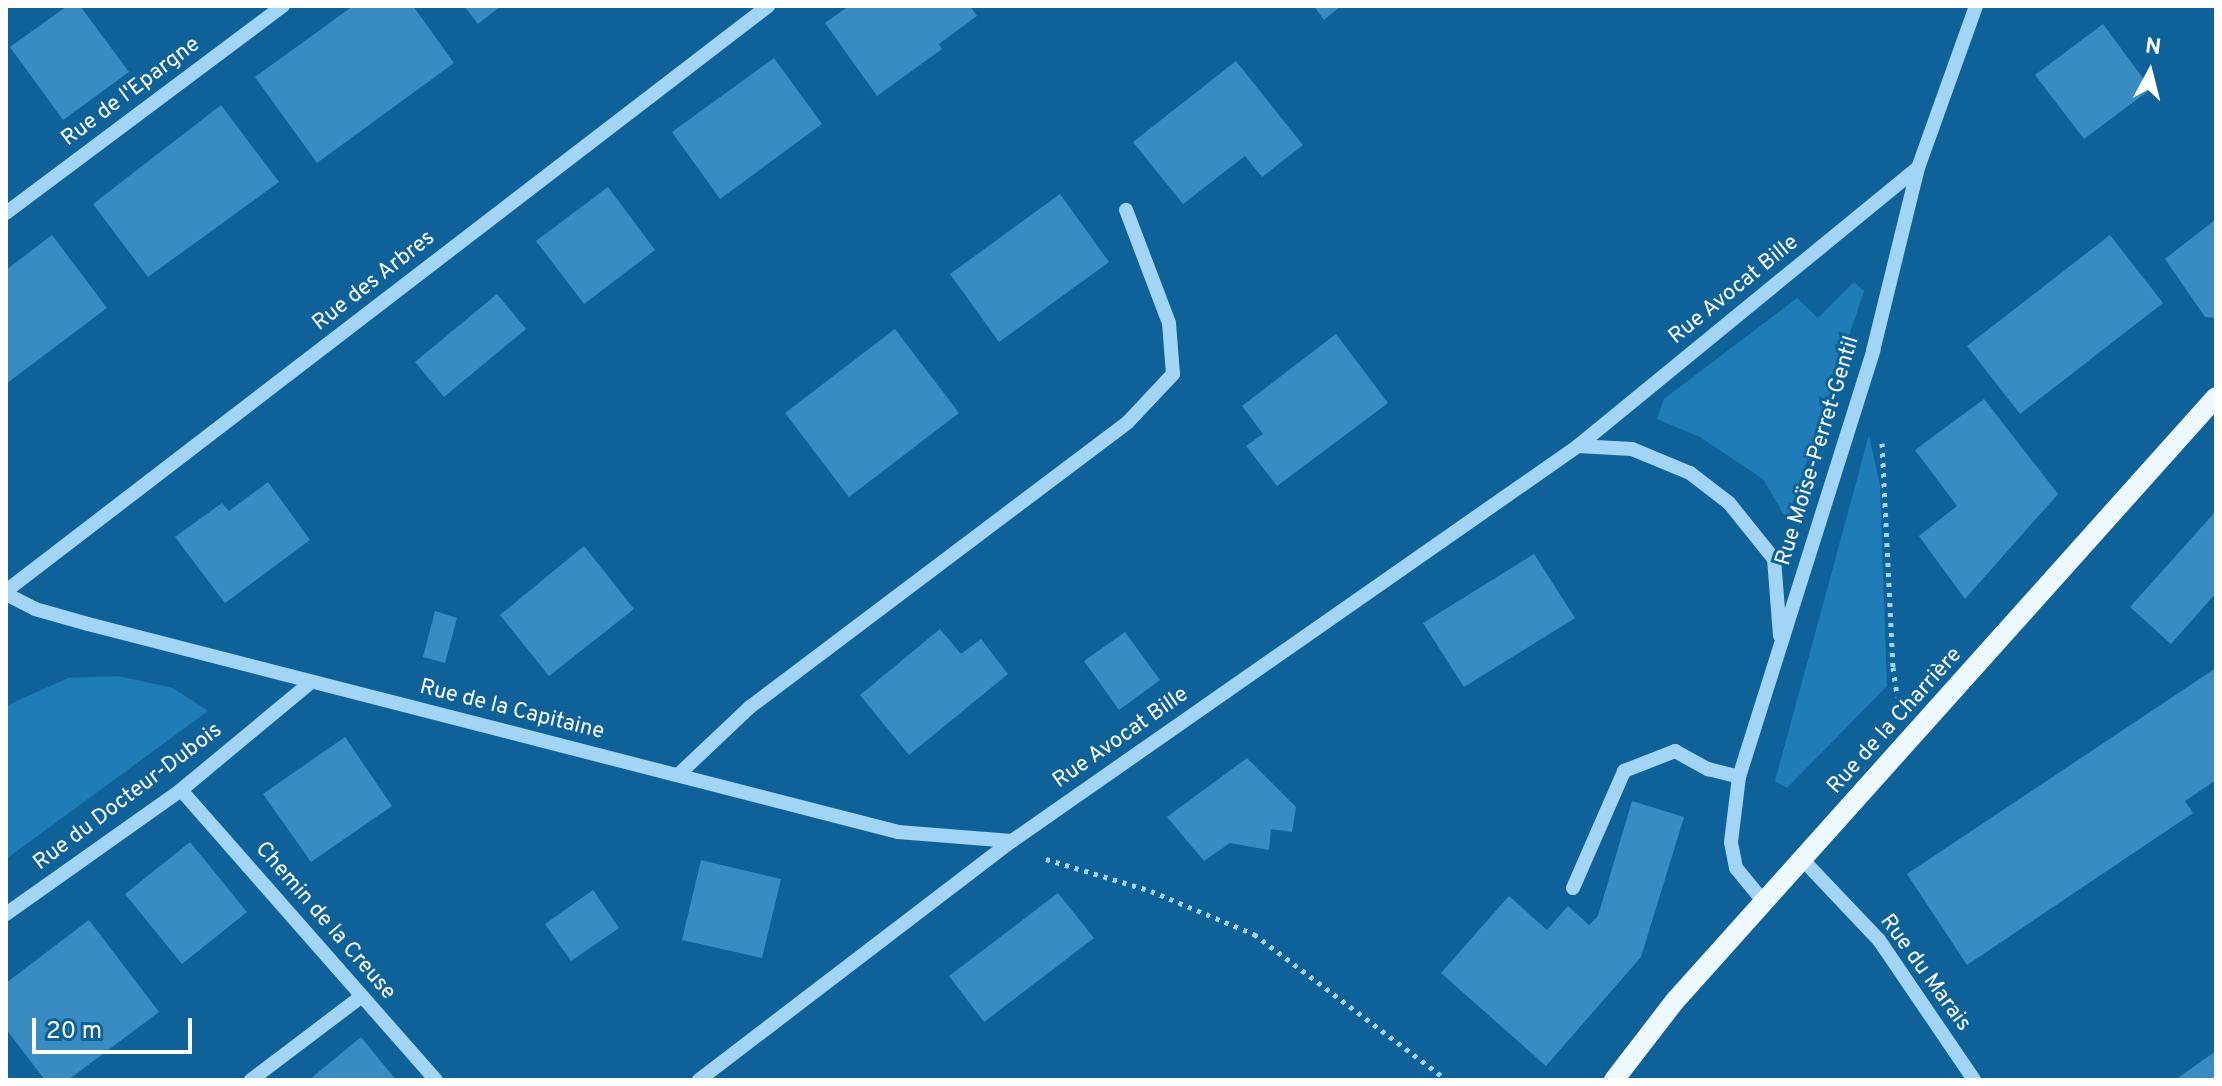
<!DOCTYPE html>
<meta charset="utf-8">
<style>
body{margin:0}
#map{position:relative;width:2222px;height:1086px;overflow:hidden;background:#0f6299;font-family:Overpass,sans-serif}
div>[style]{position:absolute}
[style*='--x']{left:calc(var(--x)*1px);top:calc(var(--y)*1px);width:calc(var(--w)*1px);rotate:calc(var(--a)*1deg)}
.green>*{inset:0;background:#1e7cb7}
.building>*{inset:0;background:#388cc1}
.path>*{height:5px;margin-top:-2.5px;transform-origin:0;background:repeating-linear-gradient(90deg,#a1d4f5 0 4px,transparent 0 10px)}
.minor>*{height:14px;margin:-7px;padding:0 7px;transform-origin:7px;border-radius:7px;background:#a1d4f5}
.major>*{height:20px;margin:-10px;padding:0 10px;transform-origin:10px;border-radius:10px;background:#eef8ff}
span{translate:-50% -50%;white-space:nowrap;text-align:center;line-height:1.15;-webkit-text-stroke:6px #0f6299;paint-order:stroke}
.street-label{font-size:22px;color:#fff}
.frame{position:absolute;inset:0;border:8px solid #fff;pointer-events:none}
.north{position:absolute;left:2110px;top:32px;width:80px;height:80px;-webkit-text-stroke:6px #0f6299;paint-order:stroke;rotate:7deg;font-size:22px;font-weight:700;line-height:32px;text-align:center;color:#fff}
.north::after{content:'';display:block;margin:auto;width:28px;height:36px;background:#fff;clip-path:polygon(50% 0,100% 100%,50% 72%,0 100%)}
.scale{position:absolute;left:32px;top:1018px;width:160px;height:36px;box-sizing:border-box;border:4px solid #fff;border-top:0;padding-left:10px;font-size:24px;line-height:28px;white-space:nowrap;color:#fff;-webkit-text-stroke:6px #0f6299;paint-order:stroke}
</style>
<div id="map">
<div class="green">
<div style="clip-path:polygon(1854px 282px,1864px 291px,1787px 520px,1763px 479px,1700px 437px,1657px 419px,1664px 399px,1797px 298px,1818px 318px)"></div>
<div style="clip-path:polygon(1869px 435px,1880px 486px,1887px 686px,1787px 788px,1775px 781px)"></div>
<div style="clip-path:polygon(118px 676px,173px 688px,208px 711px,6px 859px,6px 706px,68px 678px)"></div>
</div>
<div class="building">
<div style="clip-path:polygon(67px 6px,80px 6px,129px 72px,63px 120px,10px 47px)"></div>
<div style="clip-path:polygon(353px 6px,413px 6px,454px 63px,317px 163px,255px 77px)"></div>
<div style="clip-path:polygon(464px 6px,501px 6px,478px 24px)"></div>
<div style="clip-path:polygon(849px 6px,970px 6px,977px 16px,939px 44px,942px 49px,877px 96px,825px 23px)"></div>
<div style="clip-path:polygon(1314px 6px,1341px 6px,1324px 20px)"></div>
<div style="clip-path:polygon(2103px 24px,2151px 89px,2084px 139px,2035px 75px)"></div>
<div style="clip-path:polygon(774px 58px,822px 124px,720px 199px,672px 132px)"></div>
<div style="clip-path:polygon(1236px 61px,1303px 145px,1262px 177px,1245px 156px,1183px 204px,1133px 142px)"></div>
<div style="clip-path:polygon(221px 105px,279px 182px,148px 277px,93px 204px)"></div>
<div style="clip-path:polygon(608px 187px,655px 250px,584px 304px,536px 241px)"></div>
<div style="clip-path:polygon(1060px 194px,1109px 262px,999px 342px,950px 274px)"></div>
<div style="clip-path:polygon(2216px 219px,2216px 318px,2205px 317px,2165px 259px)"></div>
<div style="clip-path:polygon(52px 235px,107px 308px,6px 384px,6px 270px)"></div>
<div style="clip-path:polygon(2110px 235px,2163px 303px,2020px 414px,1967px 346px)"></div>
<div style="clip-path:polygon(497px 294px,526px 329px,444px 397px,415px 362px)"></div>
<div style="clip-path:polygon(895px 329px,959px 413px,849px 497px,785px 413px)"></div>
<div style="clip-path:polygon(1336px 334px,1388px 403px,1277px 486px,1246px 446px,1263px 434px,1242px 406px)"></div>
<div style="clip-path:polygon(1984px 399px,2058px 494px,1965px 599px,1919px 536px,1957px 506px,1915px 450px)"></div>
<div style="clip-path:polygon(268px 482px,310px 540px,225px 603px,175px 537px,222px 503px,229px 511px)"></div>
<div style="clip-path:polygon(2216px 511px,2216px 593px,2171px 644px,2130px 607px)"></div>
<div style="clip-path:polygon(584px 546px,634px 609px,549px 676px,500px 615px)"></div>
<div style="clip-path:polygon(1534px 554px,1575px 618px,1464px 687px,1423px 623px)"></div>
<div style="clip-path:polygon(435px 611px,457px 618px,445px 663px,423px 657px)"></div>
<div style="clip-path:polygon(940px 629px,961px 654px,981px 639px,1008px 674px,909px 755px,860px 695px)"></div>
<div style="clip-path:polygon(1125px 632px,1160px 680px,1119px 710px,1084px 661px)"></div>
<div style="clip-path:polygon(2216px 668px,2216px 780px,2185px 801px,2193px 813px,1967px 965px,1907px 874px)"></div>
<div style="clip-path:polygon(345px 737px,392px 806px,311px 862px,263px 794px)"></div>
<div style="clip-path:polygon(1247px 758px,1296px 807px,1292px 832px,1271px 829px,1269px 850px,1230px 843px,1204px 861px,1167px 817px)"></div>
<div style="clip-path:polygon(1632px 801px,1684px 817px,1641px 957px,1546px 1066px,1441px 973px,1509px 896px,1547px 930px,1568px 906px,1589px 925px,1598px 916px)"></div>
<div style="clip-path:polygon(190px 842px,247px 912px,182px 964px,125px 894px)"></div>
<div style="clip-path:polygon(701px 860px,781px 879px,762px 958px,682px 940px)"></div>
<div style="clip-path:polygon(593px 890px,619px 928px,571px 961px,545px 924px)"></div>
<div style="clip-path:polygon(1058px 893px,1094px 938px,984px 1022px,949px 976px)"></div>
<div style="clip-path:polygon(89px 920px,159px 1012px,68px 1080px,45px 1080px,6px 1029px,6px 983px)"></div>
<div style="clip-path:polygon(361px 1037px,396px 1080px,309px 1080px)"></div>
<div style="clip-path:polygon(2216px 1051px,2216px 1080px,2175px 1080px)"></div>
</div>
<div class="path">
<div style="--x:1882;--y:443;--w:224;--a:87.2"></div>
<div style="--x:1893;--y:667;--w:30;--a:82"></div>
<div style="--x:1046;--y:859;--w:110;--a:16.9"></div>
<div style="--x:1151;--y:891;--w:112;--a:22.7"></div>
<div style="--x:1254;--y:934;--w:242;--a:37.1"></div>
</div>
<div class="minor">
<div style="--x:6;--y:213;--w:346;--a:-36.8"></div>
<div style="--x:1578;--y:446;--w:54;--a:3.2"></div>
<div style="--x:1632;--y:449;--w:63;--a:22.5"></div>
<div style="--x:1690;--y:473;--w:49;--a:37.6"></div>
<div style="--x:1729;--y:503;--w:72;--a:51.2"></div>
<div style="--x:1774;--y:559;--w:77;--a:85.5"></div>
<div style="--x:6;--y:591;--w:961;--a:-37.51"></div>
<div style="--x:6;--y:594;--w:33;--a:27"></div>
<div style="--x:35;--y:609;--w:55;--a:15.8"></div>
<div style="--x:88;--y:624;--w:836;--a:14.4"></div>
<div style="--x:898;--y:832;--w:114;--a:4.5"></div>
<div style="--x:678;--y:775;--w:99;--a:-43.4"></div>
<div style="--x:750;--y:707;--w:473;--a:-37"></div>
<div style="--x:1128;--y:422;--w:66;--a:-46.8"></div>
<div style="--x:1173;--y:374;--w:51;--a:-94.5"></div>
<div style="--x:1169;--y:323;--w:121;--a:-110.8"></div>
<div style="--x:181;--y:790;--w:386;--a:48.7"></div>
<div style="--x:1804;--y:861;--w:109;--a:46.5"></div>
<div style="--x:1879;--y:940;--w:169;--a:55.8"></div>
<div style="--x:1573;--y:888;--w:128;--a:-66.4"></div>
<div style="--x:1624;--y:771;--w:55;--a:-21.4"></div>
<div style="--x:1675;--y:751;--w:38;--a:29"></div>
<div style="--x:1708;--y:769;--w:32;--a:14"></div>
<div style="--x:1764;--y:902;--w:44;--a:-129.5"></div>
<div style="--x:1736;--y:868;--w:26;--a:-101"></div>
<div style="--x:1731;--y:842;--w:65;--a:-83"></div>
<div style="--x:1739;--y:777;--w:447;--a:-72.5"></div>
<div style="--x:1873;--y:351;--w:188;--a:-76.2"></div>
<div style="--x:1918;--y:168;--w:172;--a:-70.3"></div>
<div style="--x:6;--y:914;--w:214;--a:-35.3"></div>
<div style="--x:181;--y:790;--w:169;--a:-39.7"></div>
<div style="--x:251;--y:1080;--w:139;--a:-37.1"></div>
<div style="--x:699;--y:1080;--w:394;--a:-37.4"></div>
<div style="--x:1012;--y:841;--w:690;--a:-34.91"></div>
<div style="--x:1578;--y:446;--w:439;--a:-39.3"></div>
</div>
<div class="major">
<div style="--x:1614;--y:1080;--w:98;--a:-52.4"></div>
<div style="--x:1674;--y:1002;--w:812;--a:-48.14"></div>
</div>
<div class="street-label">
<span style="left:131px;top:92px;rotate:-37deg">Rue de l'Epargne</span>
<span style="left:374px;top:281px;rotate:-38deg">Rue des Arbres</span>
<span style="left:1734px;top:290px;rotate:-39deg">Rue Avocat Bille</span>
<span style="left:1818px;top:451px;rotate:-73deg">Rue Moïse-Perret-Gentil</span>
<span style="left:512px;top:710px;rotate:14deg">Rue de la Capitaine</span>
<span style="left:1895px;top:721px;rotate:-48deg">Rue de la Charrière</span>
<span style="left:1121px;top:738px;rotate:-35deg">Rue Avocat Bille</span>
<span style="left:128px;top:797px;rotate:-37deg">Rue du Docteur-Dubois</span>
<span style="left:325px;top:921px;rotate:49deg">Chemin de la Creuse</span>
<span style="left:1925px;top:973px;rotate:54deg">Rue du Marais</span>
</div>
<div class="frame"></div>
<div class="north">N</div>
<div class="scale">20 m</div>
</div>
